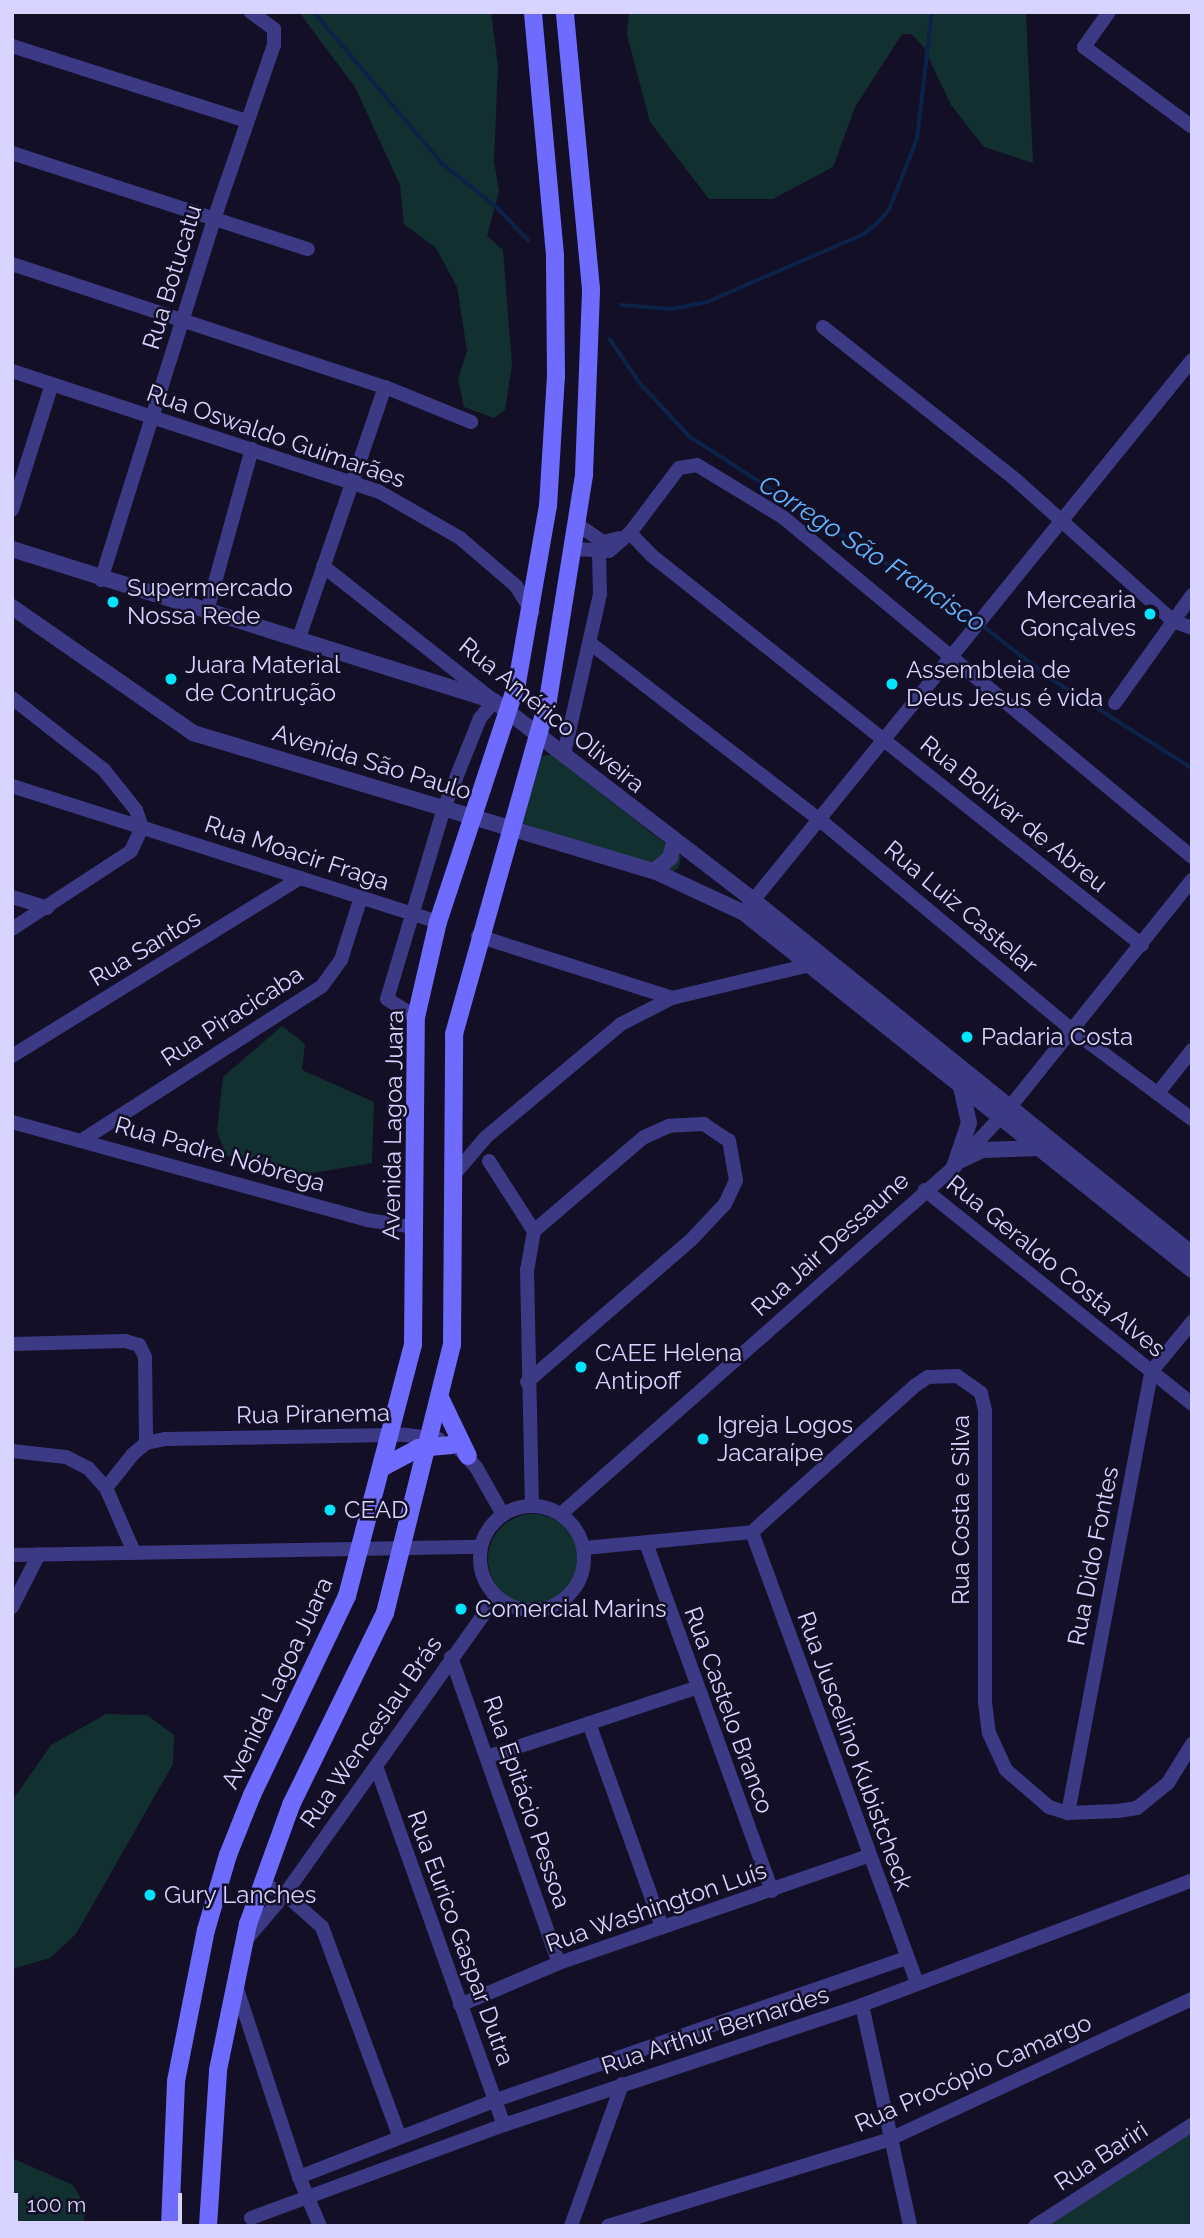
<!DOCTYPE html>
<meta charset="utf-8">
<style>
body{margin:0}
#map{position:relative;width:1204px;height:2238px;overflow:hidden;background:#130f26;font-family:Raleway,sans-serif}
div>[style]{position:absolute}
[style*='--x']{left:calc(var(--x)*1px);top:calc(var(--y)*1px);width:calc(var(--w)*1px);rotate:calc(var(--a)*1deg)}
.green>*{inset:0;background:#12302f}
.round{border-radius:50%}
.stream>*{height:3.5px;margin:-1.75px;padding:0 1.75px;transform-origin:1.75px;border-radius:1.75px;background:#0c2248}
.minor>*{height:14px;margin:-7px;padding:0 7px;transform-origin:7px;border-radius:7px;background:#3d3a85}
.minor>.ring{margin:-7px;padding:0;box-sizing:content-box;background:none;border:14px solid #3d3a85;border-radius:50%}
.tertiary>*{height:16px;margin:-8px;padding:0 8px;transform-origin:8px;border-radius:8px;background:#3d3a85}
.secondary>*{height:18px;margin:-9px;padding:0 9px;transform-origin:9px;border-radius:9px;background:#6f6bff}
.dots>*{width:19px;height:19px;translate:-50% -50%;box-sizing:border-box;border:4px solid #130f26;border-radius:50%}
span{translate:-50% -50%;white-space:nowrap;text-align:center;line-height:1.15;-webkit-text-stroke:5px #130f26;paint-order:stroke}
.street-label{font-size:24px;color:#d9d4ff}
.poi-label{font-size:24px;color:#d9d4ff}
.left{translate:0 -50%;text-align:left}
.right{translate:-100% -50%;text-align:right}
.water-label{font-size:26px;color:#62b6ff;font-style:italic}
.frame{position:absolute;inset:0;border:14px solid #d9d4ff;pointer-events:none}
.scale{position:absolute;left:14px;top:2193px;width:168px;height:32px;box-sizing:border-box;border:4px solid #d9d4ff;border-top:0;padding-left:9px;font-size:21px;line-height:24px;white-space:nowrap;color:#d9d4ff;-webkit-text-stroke:5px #130f26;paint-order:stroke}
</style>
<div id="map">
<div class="green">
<div style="clip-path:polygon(299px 12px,491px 12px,498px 66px,494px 161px,499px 191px,487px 236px,503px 250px,512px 365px,505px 410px,494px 418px,464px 407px,458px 379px,467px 351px,457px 287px,436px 248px,404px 224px,400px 185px,355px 87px)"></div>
<div style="clip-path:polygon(629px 12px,1026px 12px,1033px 163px,984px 147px,951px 105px,923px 46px,911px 34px,902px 34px,855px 107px,833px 167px,773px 199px,709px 199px,650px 122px,627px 35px)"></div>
<div style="clip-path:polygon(551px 754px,681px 856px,679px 867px,673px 872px,522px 823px,540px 757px)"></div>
<div style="clip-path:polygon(282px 1026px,305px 1044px,302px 1070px,374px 1102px,372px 1163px,295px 1176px,226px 1155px,217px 1131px,223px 1077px)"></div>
<div class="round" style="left:488px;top:1514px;width:90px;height:90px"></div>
<div style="clip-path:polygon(106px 1714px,147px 1715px,174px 1735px,173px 1764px,76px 1934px,50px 1958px,12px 1969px,12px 1801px,51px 1745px)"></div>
<div style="clip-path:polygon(1192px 2128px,1192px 2226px,1025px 2226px,1026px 2225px)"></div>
<div style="clip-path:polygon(12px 2158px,73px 2185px,87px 2208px,82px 2226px,12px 2226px)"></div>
</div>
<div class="stream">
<div style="--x:314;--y:12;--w:198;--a:49.7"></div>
<div style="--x:442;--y:163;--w:72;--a:38.8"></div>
<div style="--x:498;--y:208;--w:44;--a:46.8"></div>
<div style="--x:621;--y:305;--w:51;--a:4.5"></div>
<div style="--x:672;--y:309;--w:36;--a:-11"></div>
<div style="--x:707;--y:302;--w:171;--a:-23.4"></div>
<div style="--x:864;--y:234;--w:17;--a:-40"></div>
<div style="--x:877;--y:223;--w:18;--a:-47"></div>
<div style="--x:889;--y:210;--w:76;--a:-68.5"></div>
<div style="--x:917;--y:139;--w:128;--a:-83.3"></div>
<div style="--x:610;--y:339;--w:53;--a:55.7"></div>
<div style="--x:640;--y:383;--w:72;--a:47.2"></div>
<div style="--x:689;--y:436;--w:341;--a:32.8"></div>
<div style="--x:983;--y:626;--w:85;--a:37.8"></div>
<div style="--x:1050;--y:678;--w:168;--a:32.4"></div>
</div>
<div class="minor">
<div style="--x:1109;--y:12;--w:43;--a:125.5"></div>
<div style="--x:1084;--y:47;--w:134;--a:36.5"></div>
<div style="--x:12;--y:46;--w:247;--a:17.7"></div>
<div style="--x:12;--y:153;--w:311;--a:18"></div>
<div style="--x:12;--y:264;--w:393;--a:18.3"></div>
<div style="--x:385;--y:387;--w:93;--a:22.1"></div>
<div style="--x:823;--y:327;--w:246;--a:38.4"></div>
<div style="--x:1016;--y:480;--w:211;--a:41.9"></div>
<div style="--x:1173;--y:621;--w:20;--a:20"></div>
<div style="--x:12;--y:371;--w:385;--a:18.2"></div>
<div style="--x:378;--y:491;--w:95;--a:29.8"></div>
<div style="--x:460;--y:538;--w:74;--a:40.6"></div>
<div style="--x:516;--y:586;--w:31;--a:58"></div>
<div style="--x:12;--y:510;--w:132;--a:-72.4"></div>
<div style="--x:578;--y:525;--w:30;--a:34"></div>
<div style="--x:603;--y:542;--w:17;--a:-13"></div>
<div style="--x:630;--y:533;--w:30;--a:46"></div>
<div style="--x:651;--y:555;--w:627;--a:38.46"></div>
<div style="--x:575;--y:549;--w:34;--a:3"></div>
<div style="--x:609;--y:551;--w:28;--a:-41"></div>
<div style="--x:630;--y:533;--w:81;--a:-53"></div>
<div style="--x:679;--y:468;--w:18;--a:-9"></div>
<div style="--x:697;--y:465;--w:102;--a:31.3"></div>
<div style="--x:784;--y:518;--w:530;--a:39.72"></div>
<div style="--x:323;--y:566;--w:218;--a:38.3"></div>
<div style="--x:494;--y:701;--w:22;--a:129"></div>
<div style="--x:480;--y:718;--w:97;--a:111.8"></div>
<div style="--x:444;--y:808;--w:199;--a:106.6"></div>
<div style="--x:387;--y:999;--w:34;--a:32"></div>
<div style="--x:101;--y:580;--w:378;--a:-72.6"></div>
<div style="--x:214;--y:219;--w:184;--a:-71"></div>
<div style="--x:274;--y:45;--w:16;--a:-90"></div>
<div style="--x:274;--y:29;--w:29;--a:-144"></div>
<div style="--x:207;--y:611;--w:168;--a:-74.5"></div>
<div style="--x:299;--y:638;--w:265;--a:-71.1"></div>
<div style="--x:590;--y:643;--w:290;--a:37.6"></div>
<div style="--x:820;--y:820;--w:328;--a:39.8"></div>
<div style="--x:1072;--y:1030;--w:149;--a:36.6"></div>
<div style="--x:12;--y:698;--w:117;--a:38"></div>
<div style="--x:104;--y:770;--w:51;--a:51.3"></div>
<div style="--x:136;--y:810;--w:18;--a:71"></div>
<div style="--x:1115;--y:703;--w:133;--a:-54.5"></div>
<div style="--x:564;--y:754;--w:164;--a:-77.3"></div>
<div style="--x:600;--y:594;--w:42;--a:-91.4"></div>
<div style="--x:12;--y:786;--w:447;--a:17.7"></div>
<div style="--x:12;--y:897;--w:37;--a:17"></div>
<div style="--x:747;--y:908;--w:706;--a:-50.92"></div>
<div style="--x:12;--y:929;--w:142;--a:-33.2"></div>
<div style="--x:131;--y:851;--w:26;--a:-65"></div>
<div style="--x:478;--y:936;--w:204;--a:17.7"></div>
<div style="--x:12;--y:1056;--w:339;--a:-31.7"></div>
<div style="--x:1158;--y:1093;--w:55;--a:-51.7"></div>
<div style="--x:12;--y:1122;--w:368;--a:15.4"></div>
<div style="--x:367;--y:1220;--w:49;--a:8.3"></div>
<div style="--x:84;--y:1139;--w:283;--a:-32.7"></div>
<div style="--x:322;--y:986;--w:32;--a:-54"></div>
<div style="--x:341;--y:960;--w:66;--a:-72.4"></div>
<div style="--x:489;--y:1161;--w:83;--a:57.3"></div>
<div style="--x:534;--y:1231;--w:39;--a:100"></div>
<div style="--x:527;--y:1269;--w:236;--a:88.8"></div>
<div style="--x:452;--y:1177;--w:52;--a:-49.6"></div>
<div style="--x:486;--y:1137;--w:176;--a:-39.9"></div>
<div style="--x:621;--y:1024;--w:57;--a:-27"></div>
<div style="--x:672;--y:998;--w:141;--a:-13.5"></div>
<div style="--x:809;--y:965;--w:10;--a:-53"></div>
<div style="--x:925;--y:1190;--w:342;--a:38.7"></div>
<div style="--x:12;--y:1344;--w:113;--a:-1.5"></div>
<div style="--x:125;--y:1341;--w:15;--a:16"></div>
<div style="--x:139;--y:1345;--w:13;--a:63"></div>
<div style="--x:145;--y:1357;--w:86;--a:89.3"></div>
<div style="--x:527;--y:1382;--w:218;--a:-40.9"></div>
<div style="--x:692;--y:1239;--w:48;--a:-46.7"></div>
<div style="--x:725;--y:1204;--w:26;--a:-65"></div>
<div style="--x:736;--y:1180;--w:40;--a:-100"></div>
<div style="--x:729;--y:1141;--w:30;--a:-146"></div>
<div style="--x:704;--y:1124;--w:35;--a:177"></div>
<div style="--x:669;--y:1126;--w:27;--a:156"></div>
<div style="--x:644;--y:1137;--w:145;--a:139.5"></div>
<div style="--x:460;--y:1450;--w:23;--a:47"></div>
<div style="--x:476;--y:1467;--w:55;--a:60.6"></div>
<div style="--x:12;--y:1451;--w:54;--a:6.3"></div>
<div style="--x:66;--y:1457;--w:25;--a:27"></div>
<div style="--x:88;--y:1468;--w:27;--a:48"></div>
<div style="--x:106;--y:1488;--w:70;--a:66.4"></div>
<div style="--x:106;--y:1488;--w:43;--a:-51.5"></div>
<div style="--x:133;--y:1454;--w:17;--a:-40"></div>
<div style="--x:146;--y:1443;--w:19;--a:-12"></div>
<div style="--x:165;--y:1439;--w:241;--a:-1"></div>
<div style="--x:406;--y:1435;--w:33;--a:7"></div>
<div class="ring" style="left:480px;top:1506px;width:90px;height:90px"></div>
<div style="--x:561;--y:1514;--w:524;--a:-41.44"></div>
<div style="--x:954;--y:1167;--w:82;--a:-47"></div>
<div style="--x:1010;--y:1107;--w:291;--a:-51.3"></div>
<div style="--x:752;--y:1532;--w:481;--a:69.9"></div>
<div style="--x:646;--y:1543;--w:370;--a:70.1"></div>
<div style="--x:584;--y:1548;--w:169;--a:-5.4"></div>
<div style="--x:752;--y:1532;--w:220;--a:-41.9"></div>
<div style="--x:916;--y:1385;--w:14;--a:-34"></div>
<div style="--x:928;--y:1377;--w:29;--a:-2"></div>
<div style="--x:957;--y:1376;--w:29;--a:35"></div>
<div style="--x:981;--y:1393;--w:18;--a:77"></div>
<div style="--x:985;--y:1411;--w:291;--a:90"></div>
<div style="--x:985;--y:1702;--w:31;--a:83"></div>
<div style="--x:989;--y:1733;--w:41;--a:65.3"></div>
<div style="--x:1006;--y:1770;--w:57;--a:40.7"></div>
<div style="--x:1049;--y:1807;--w:20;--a:18"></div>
<div style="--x:1068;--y:1813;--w:50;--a:-2.3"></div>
<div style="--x:1118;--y:1811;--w:19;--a:-9"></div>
<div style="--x:1137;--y:1808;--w:40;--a:-39"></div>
<div style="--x:1168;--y:1783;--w:46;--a:-58.4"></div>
<div style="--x:12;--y:1555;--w:468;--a:-1"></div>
<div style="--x:12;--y:1607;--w:59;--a:-63"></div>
<div style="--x:451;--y:1657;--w:324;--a:70.6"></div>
<div style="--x:589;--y:1723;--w:217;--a:70.3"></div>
<div style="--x:487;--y:1757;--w:220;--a:-18.3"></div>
<div style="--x:376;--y:1766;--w:381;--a:70.4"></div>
<div style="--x:1068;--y:1813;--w:449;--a:-79.3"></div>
<div style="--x:1151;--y:1372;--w:65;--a:-50.6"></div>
<div style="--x:261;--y:1883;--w:26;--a:25"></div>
<div style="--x:285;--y:1894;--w:50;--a:41.7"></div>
<div style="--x:322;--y:1927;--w:222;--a:69.7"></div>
<div style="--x:245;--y:1941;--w:62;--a:-49.6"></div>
<div style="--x:285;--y:1894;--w:364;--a:-54.6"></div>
<div style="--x:235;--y:1983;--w:204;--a:71.7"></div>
<div style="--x:299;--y:2177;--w:53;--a:66.8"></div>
<div style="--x:460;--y:2005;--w:108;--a:-23"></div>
<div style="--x:559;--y:1963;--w:327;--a:-19.1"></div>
<div style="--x:862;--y:2005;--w:226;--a:77.7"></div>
<div style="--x:299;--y:2177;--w:212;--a:-21.3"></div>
<div style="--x:496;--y:2100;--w:433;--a:-19.1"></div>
<div style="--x:251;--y:2218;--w:270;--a:-20.2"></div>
<div style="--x:504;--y:2125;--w:378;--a:-18.5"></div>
<div style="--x:862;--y:2005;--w:353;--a:-20.7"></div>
<div style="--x:571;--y:2226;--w:151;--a:-70.2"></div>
<div style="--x:608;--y:2226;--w:295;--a:-17.1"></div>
<div style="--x:890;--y:2139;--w:333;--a:-24.9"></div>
<div style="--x:1035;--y:2226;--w:187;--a:-32.8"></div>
</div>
<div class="tertiary">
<div style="--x:12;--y:549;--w:505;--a:17.5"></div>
<div style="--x:494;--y:701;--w:327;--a:37.5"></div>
<div style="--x:753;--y:900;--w:564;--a:38.88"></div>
<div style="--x:12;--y:607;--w:221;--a:34.8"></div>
<div style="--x:193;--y:733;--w:481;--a:16.7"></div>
<div style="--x:654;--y:871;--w:99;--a:25"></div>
<div style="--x:744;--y:913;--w:573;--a:38.55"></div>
<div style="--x:654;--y:871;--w:21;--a:-39"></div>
<div style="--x:670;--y:858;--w:16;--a:-75"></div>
<div style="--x:959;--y:1161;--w:26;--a:-25"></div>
<div style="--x:983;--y:1150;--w:56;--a:-2"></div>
<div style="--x:954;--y:1167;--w:46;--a:-71.2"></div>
<div style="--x:969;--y:1123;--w:42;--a:-102.4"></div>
</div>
<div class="secondary">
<div style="--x:441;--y:1400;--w:62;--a:64.3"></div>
<div style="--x:383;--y:1467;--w:40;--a:-28"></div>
<div style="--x:418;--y:1448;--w:34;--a:-5"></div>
<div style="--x:170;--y:2226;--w:145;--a:-87.6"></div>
<div style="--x:176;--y:2081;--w:154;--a:-78.8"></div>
<div style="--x:206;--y:1930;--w:78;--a:-73.7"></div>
<div style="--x:228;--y:1855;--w:65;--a:-68.2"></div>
<div style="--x:252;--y:1795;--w:221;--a:-64.5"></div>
<div style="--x:347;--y:1596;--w:260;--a:-75.3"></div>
<div style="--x:413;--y:1345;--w:328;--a:-89.5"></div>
<div style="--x:416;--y:1017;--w:98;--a:-77"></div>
<div style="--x:438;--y:922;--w:252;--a:-71.7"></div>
<div style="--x:517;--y:683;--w:180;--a:-80.1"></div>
<div style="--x:548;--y:506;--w:129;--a:-86.5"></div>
<div style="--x:556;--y:377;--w:122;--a:-90.5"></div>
<div style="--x:555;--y:255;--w:244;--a:-95.2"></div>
<div style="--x:208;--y:2226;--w:156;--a:-86.3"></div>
<div style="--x:218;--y:2070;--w:149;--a:-78.4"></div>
<div style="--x:248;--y:1924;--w:127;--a:-70.1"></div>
<div style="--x:291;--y:1805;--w:214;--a:-63.9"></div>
<div style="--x:385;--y:1613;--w:276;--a:-76"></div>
<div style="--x:452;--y:1345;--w:311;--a:-89.6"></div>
<div style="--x:454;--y:1034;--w:347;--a:-74.3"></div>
<div style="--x:548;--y:700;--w:229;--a:-80.9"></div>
<div style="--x:584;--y:474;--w:185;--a:-87.8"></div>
<div style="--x:591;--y:289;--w:278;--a:-95.4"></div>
</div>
<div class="dots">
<div style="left:113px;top:602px;background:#00e5ff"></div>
<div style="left:1150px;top:614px;background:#00e5ff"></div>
<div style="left:171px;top:679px;background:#00e5ff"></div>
<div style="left:892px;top:684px;background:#00e5ff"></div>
<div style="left:967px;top:1037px;background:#00e5ff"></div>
<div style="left:581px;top:1367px;background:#00e5ff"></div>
<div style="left:703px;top:1439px;background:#00e5ff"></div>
<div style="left:330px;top:1510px;background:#00e5ff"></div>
<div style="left:461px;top:1609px;background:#00e5ff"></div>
<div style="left:150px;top:1895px;background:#00e5ff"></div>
</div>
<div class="street-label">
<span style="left:172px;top:277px;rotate:-73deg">Rua Botucatu</span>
<span style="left:276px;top:436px;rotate:19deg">Rua Oswaldo Guimarães</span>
<span style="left:552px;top:715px;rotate:39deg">Rua Américo Oliveira</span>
<span style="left:372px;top:762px;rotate:17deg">Avenida São Paulo</span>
<span style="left:1014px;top:814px;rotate:39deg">Rua Bolivar de Abreu</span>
<span style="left:297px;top:853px;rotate:18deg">Rua Moacir Fraga</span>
<span style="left:961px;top:907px;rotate:40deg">Rua Luiz Castelar</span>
<span style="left:145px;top:948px;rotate:-31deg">Rua Santos</span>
<span style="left:232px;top:1016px;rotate:-33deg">Rua Piracicaba</span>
<span style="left:393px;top:1125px;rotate:-89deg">Avenida Lagoa Juara</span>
<span style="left:220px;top:1154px;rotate:16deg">Rua Padre Nóbrega</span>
<span style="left:830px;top:1244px;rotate:-42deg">Rua Jair Dessaune</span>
<span style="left:1056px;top:1266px;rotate:39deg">Rua Geraldo Costa Alves</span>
<span style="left:313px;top:1414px;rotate:-1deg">Rua Piranema</span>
<span style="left:961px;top:1510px;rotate:-90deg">Rua Costa e Silva</span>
<span style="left:1093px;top:1556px;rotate:-79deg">Rua Dido Fontes</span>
<span style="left:277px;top:1683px;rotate:-65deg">Avenida Lagoa Juara</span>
<span style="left:729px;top:1710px;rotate:70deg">Rua Castelo Branco</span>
<span style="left:371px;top:1732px;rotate:-55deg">Rua Wenceslau Brás</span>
<span style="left:855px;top:1751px;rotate:70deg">Rua Juscelino Kubistcheck</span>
<span style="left:527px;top:1802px;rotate:71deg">Rua Epitácio Pessoa</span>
<span style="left:656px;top:1907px;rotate:-19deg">Rua Washington Luís</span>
<span style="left:461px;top:1938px;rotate:70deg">Rua Eurico Gaspar Dutra</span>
<span style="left:715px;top:2030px;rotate:-18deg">Rua Arthur Bernardes</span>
<span style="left:973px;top:2073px;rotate:-24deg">Rua Procópio Camargo</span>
<span style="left:1101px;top:2156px;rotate:-33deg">Rua Bariri</span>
</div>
<div class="poi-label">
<span class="left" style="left:127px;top:602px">Supermercado<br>Nossa Rede</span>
<span class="right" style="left:1136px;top:614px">Mercearia<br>Gonçalves</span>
<span class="left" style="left:185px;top:679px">Juara Material<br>de Contrução</span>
<span class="left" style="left:906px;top:684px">Assembleia de<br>Deus Jesus é vida</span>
<span class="left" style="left:981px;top:1037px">Padaria Costa</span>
<span class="left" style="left:595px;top:1367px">CAEE Helena<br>Antipoff</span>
<span class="left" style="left:717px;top:1439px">Igreja Logos<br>Jacaraípe</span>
<span class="left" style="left:344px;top:1510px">CEAD</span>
<span class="left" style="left:475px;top:1609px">Comercial Marins</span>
<span class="left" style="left:164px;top:1895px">Gury Lanches</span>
</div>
<div class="water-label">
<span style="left:872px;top:554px;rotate:33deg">Corrego São Francisco</span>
</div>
<div class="frame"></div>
<div class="scale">100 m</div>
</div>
